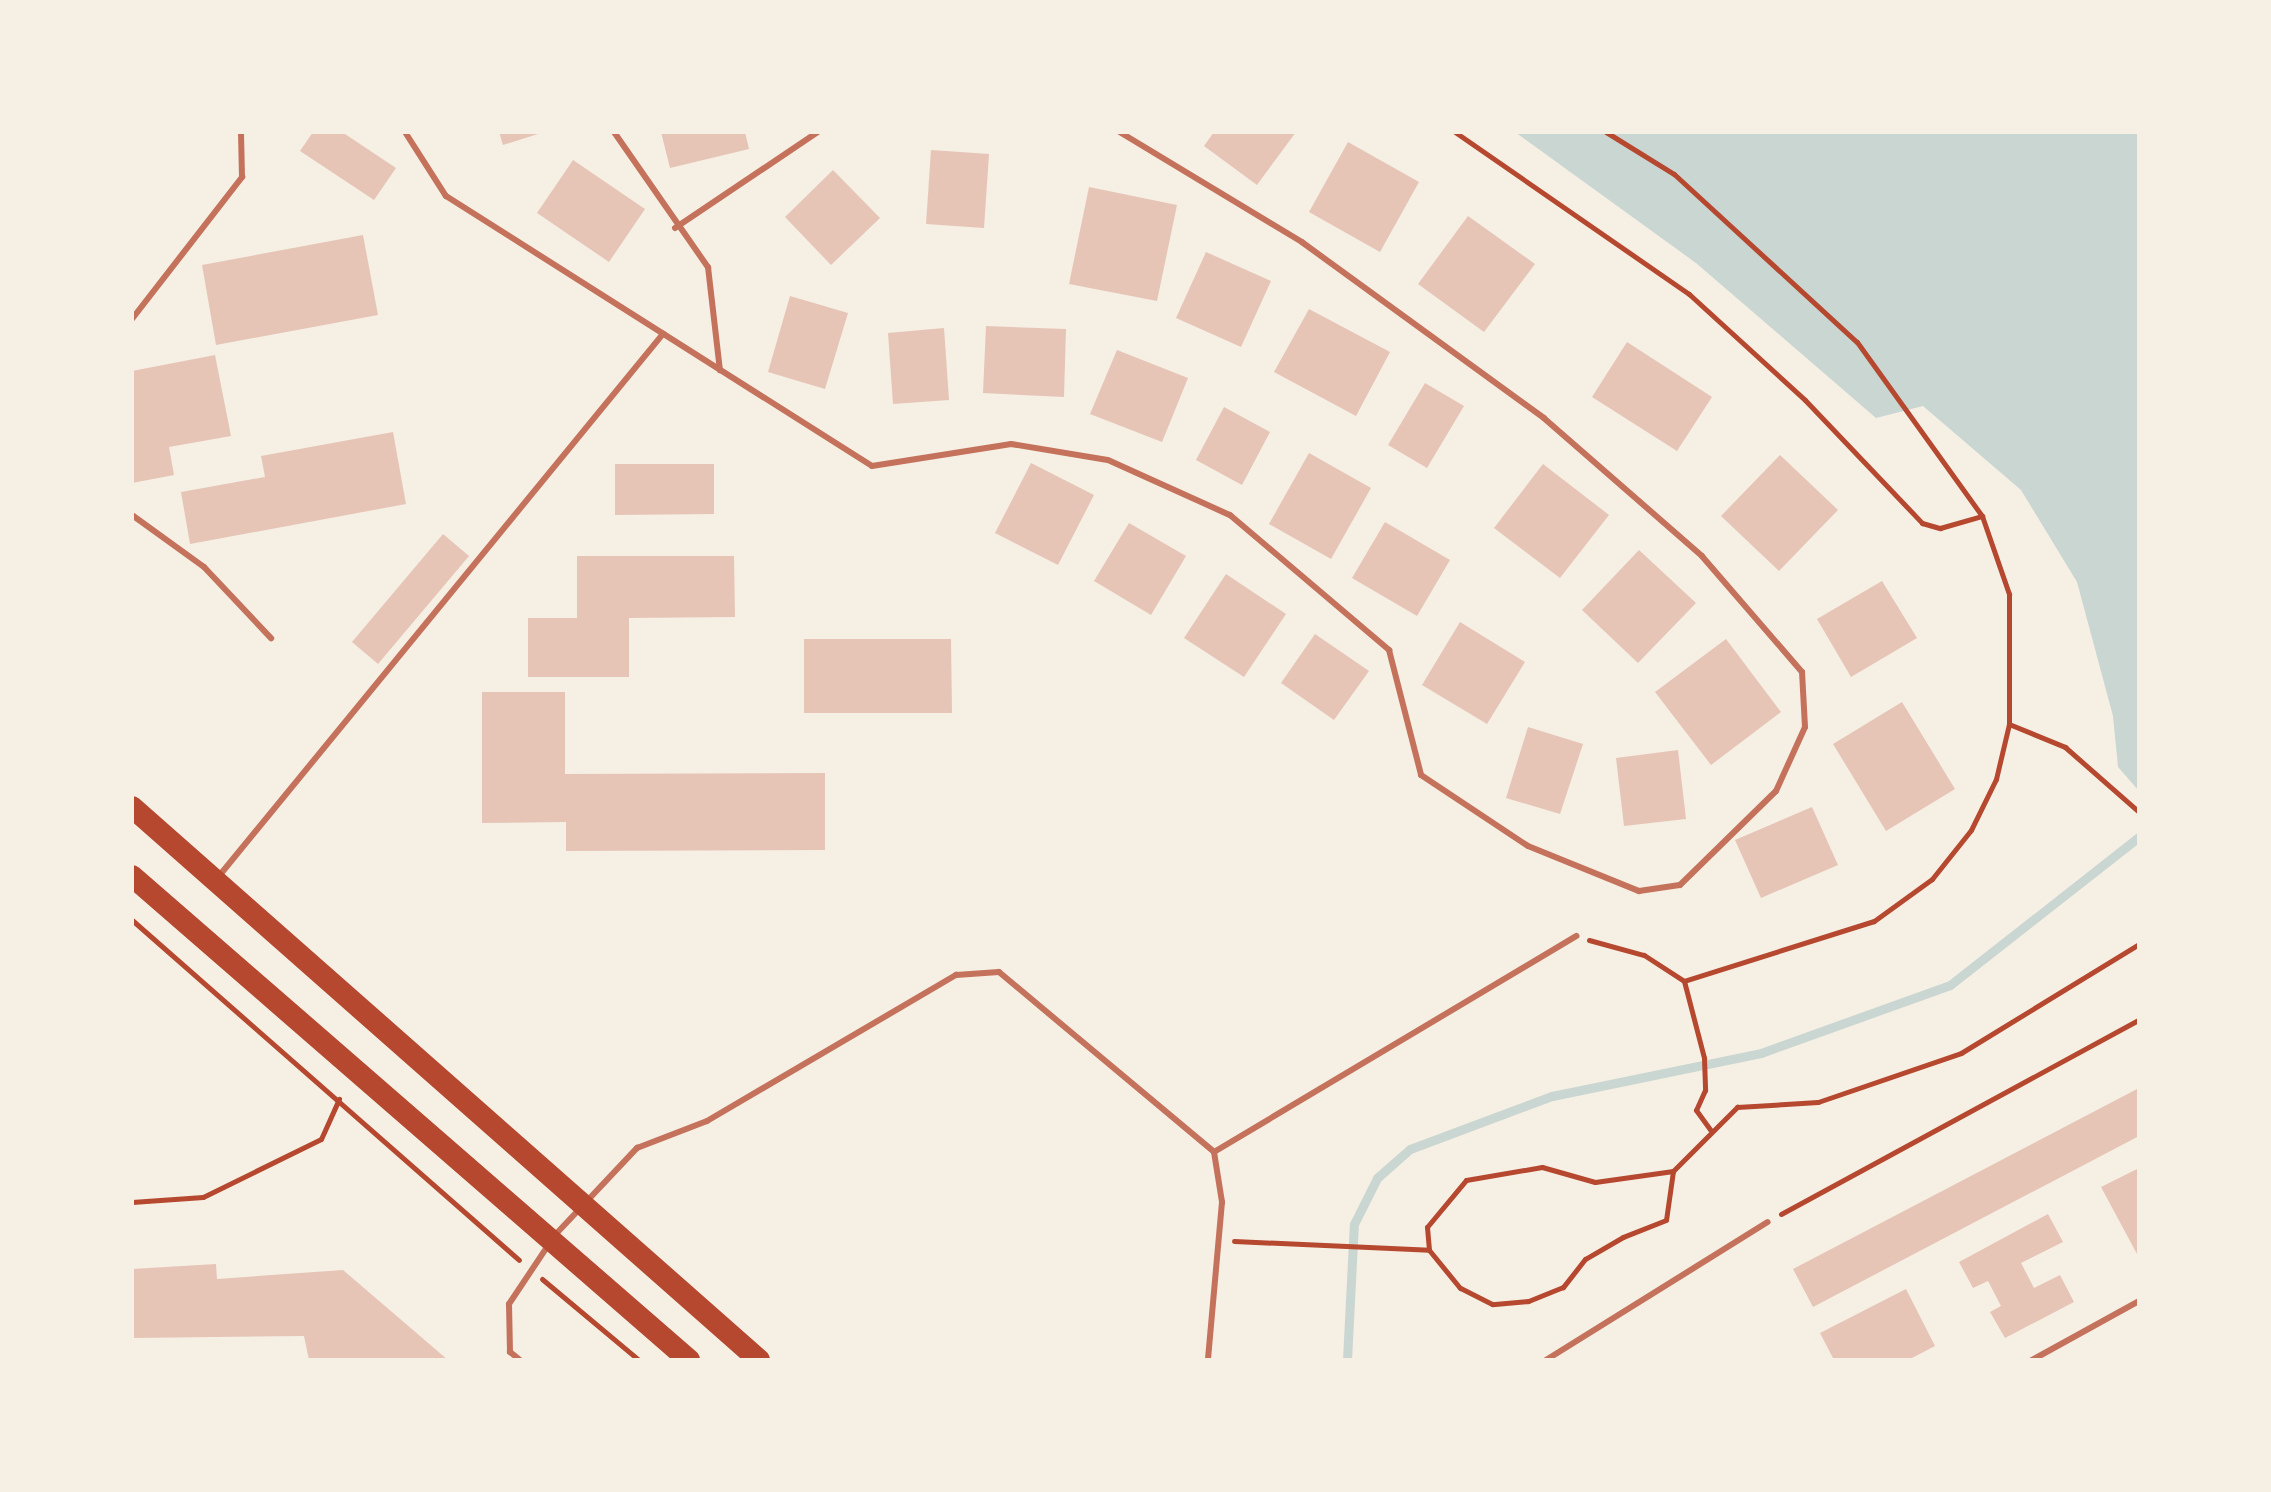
<!DOCTYPE html>
<style>
body{margin:0}
#map{position:relative;width:2271px;height:1492px;overflow:hidden;background:#f6efe4;font-family:"Times New Roman",serif}
div>[style]{position:absolute}
[style*='--x']{left:calc(var(--x)*1px);top:calc(var(--y)*1px);width:calc(var(--w)*1px);rotate:calc(var(--a)*1deg)}
.water>*{inset:0;background:#c9d6d2}
.stream>*{height:9px;margin:-4.5px;padding:0 4.5px;transform-origin:4.5px;border-radius:4.5px;background:#c9d6d2}
.building>*{inset:0;background:#e6c5b7}
.path>*{height:5px;margin:-2.5px;padding:0 2.5px;transform-origin:2.5px;border-radius:2.5px;background:#b5482f}
.service>*{height:6px;margin:-3px;padding:0 3px;transform-origin:3px;border-radius:3px;background:#c5725c}
.trunk>*{height:22px;margin:-11px;padding:0 11px;transform-origin:11px;border-radius:11px;background:#b5482f}
span{translate:-50% -50%;white-space:nowrap;text-align:center;line-height:1.15;-webkit-text-stroke:8px #f6efe4;paint-order:stroke}
.frame{position:absolute;inset:0;border:134px solid #f6efe4;pointer-events:none}
</style>
<div id="map">
<div class="water">
<div style="clip-path:polygon(1515px 132px,2139px 132px,2139px 791px,2118px 767px,2113px 716px,2077px 582px,2021px 490px,1923px 406px,1876px 418px,1696px 263px)"></div>
</div>
<div class="stream">
<div style="--x:1347;--y:1360;--w:136;--a:-87.1"></div>
<div style="--x:1354;--y:1224;--w:51;--a:-63.4"></div>
<div style="--x:1377;--y:1178;--w:44;--a:-41.3"></div>
<div style="--x:1410;--y:1149;--w:152;--a:-20.5"></div>
<div style="--x:1552;--y:1096;--w:213;--a:-11.6"></div>
<div style="--x:1761;--y:1053;--w:201;--a:-19.8"></div>
<div style="--x:1950;--y:985;--w:240;--a:-38.1"></div>
</div>
<div class="building">
<div style="clip-path:polygon(313px 132px,342px 132px,396px 168px,374px 200px,300px 151px)"></div>
<div style="clip-path:polygon(499px 132px,541px 132px,541px 133px,503px 145px)"></div>
<div style="clip-path:polygon(661px 132px,745px 132px,749px 149px,670px 168px)"></div>
<div style="clip-path:polygon(1214px 132px,1296px 132px,1257px 185px,1204px 146px)"></div>
<div style="clip-path:polygon(1348px 142px,1419px 182px,1380px 252px,1309px 212px)"></div>
<div style="clip-path:polygon(931px 150px,989px 154px,984px 228px,926px 224px)"></div>
<div style="clip-path:polygon(573px 160px,645px 209px,609px 262px,537px 213px)"></div>
<div style="clip-path:polygon(833px 170px,880px 218px,831px 265px,785px 217px)"></div>
<div style="clip-path:polygon(1089px 187px,1177px 205px,1157px 301px,1069px 284px)"></div>
<div style="clip-path:polygon(1468px 216px,1535px 264px,1484px 332px,1418px 284px)"></div>
<div style="clip-path:polygon(363px 235px,378px 315px,216px 345px,202px 265px)"></div>
<div style="clip-path:polygon(1206px 252px,1271px 281px,1241px 347px,1176px 318px)"></div>
<div style="clip-path:polygon(790px 296px,848px 313px,825px 389px,768px 372px)"></div>
<div style="clip-path:polygon(1309px 309px,1390px 352px,1356px 416px,1274px 372px)"></div>
<div style="clip-path:polygon(986px 326px,1066px 329px,1064px 397px,983px 393px)"></div>
<div style="clip-path:polygon(944px 328px,949px 400px,893px 404px,888px 333px)"></div>
<div style="clip-path:polygon(1627px 342px,1712px 397px,1677px 451px,1592px 397px)"></div>
<div style="clip-path:polygon(1117px 350px,1188px 378px,1162px 442px,1090px 414px)"></div>
<div style="clip-path:polygon(215px 355px,231px 436px,169px 447px,174px 475px,132px 483px,132px 371px)"></div>
<div style="clip-path:polygon(1425px 383px,1464px 406px,1427px 468px,1388px 445px)"></div>
<div style="clip-path:polygon(1224px 407px,1270px 432px,1242px 485px,1196px 460px)"></div>
<div style="clip-path:polygon(393px 432px,406px 504px,190px 544px,181px 492px,265px 477px,261px 456px)"></div>
<div style="clip-path:polygon(1309px 453px,1371px 488px,1331px 559px,1269px 524px)"></div>
<div style="clip-path:polygon(1780px 455px,1838px 510px,1779px 571px,1721px 516px)"></div>
<div style="clip-path:polygon(1031px 463px,1094px 495px,1058px 565px,995px 533px)"></div>
<div style="clip-path:polygon(615px 464px,714px 464px,714px 514px,615px 515px)"></div>
<div style="clip-path:polygon(1543px 464px,1609px 515px,1560px 578px,1494px 528px)"></div>
<div style="clip-path:polygon(1385px 522px,1450px 560px,1417px 616px,1352px 578px)"></div>
<div style="clip-path:polygon(1129px 523px,1186px 556px,1151px 615px,1094px 581px)"></div>
<div style="clip-path:polygon(443px 534px,469px 556px,378px 664px,352px 642px)"></div>
<div style="clip-path:polygon(1639px 550px,1696px 603px,1638px 663px,1582px 610px)"></div>
<div style="clip-path:polygon(577px 556px,734px 556px,735px 617px,629px 618px,629px 677px,528px 677px,528px 618px,577px 618px)"></div>
<div style="clip-path:polygon(1226px 574px,1286px 614px,1244px 677px,1184px 638px)"></div>
<div style="clip-path:polygon(1882px 581px,1917px 638px,1851px 677px,1817px 619px)"></div>
<div style="clip-path:polygon(1460px 622px,1525px 662px,1487px 724px,1422px 685px)"></div>
<div style="clip-path:polygon(1315px 634px,1369px 671px,1334px 720px,1281px 683px)"></div>
<div style="clip-path:polygon(804px 639px,951px 639px,952px 713px,804px 713px)"></div>
<div style="clip-path:polygon(1726px 639px,1781px 712px,1711px 765px,1655px 692px)"></div>
<div style="clip-path:polygon(482px 692px,565px 692px,565px 774px,825px 773px,825px 850px,566px 851px,566px 822px,482px 823px)"></div>
<div style="clip-path:polygon(1902px 702px,1955px 789px,1886px 831px,1833px 744px)"></div>
<div style="clip-path:polygon(1528px 727px,1583px 744px,1560px 814px,1506px 798px)"></div>
<div style="clip-path:polygon(1678px 750px,1686px 819px,1624px 826px,1616px 758px)"></div>
<div style="clip-path:polygon(1812px 807px,1838px 865px,1761px 898px,1735px 840px)"></div>
<div style="clip-path:polygon(2139px 1088px,2139px 1136px,1813px 1307px,1793px 1269px)"></div>
<div style="clip-path:polygon(2139px 1168px,2139px 1252px,2137px 1254px,2101px 1187px)"></div>
<div style="clip-path:polygon(2048px 1214px,2063px 1242px,2021px 1263px,2034px 1288px,2060px 1275px,2074px 1302px,2005px 1338px,1990px 1312px,2001px 1306px,1988px 1281px,1973px 1288px,1959px 1262px)"></div>
<div style="clip-path:polygon(216px 1264px,217px 1279px,343px 1270px,448px 1360px,309px 1360px,304px 1336px,132px 1338px,132px 1269px)"></div>
<div style="clip-path:polygon(1906px 1289px,1935px 1346px,1908px 1360px,1834px 1360px,1820px 1333px)"></div>
</div>
<div class="path">
<div style="--x:1455;--y:132;--w:285;--a:34.7"></div>
<div style="--x:1689;--y:294;--w:157;--a:42.4"></div>
<div style="--x:1805;--y:400;--w:170;--a:46.4"></div>
<div style="--x:1922;--y:523;--w:19;--a:16"></div>
<div style="--x:1940;--y:528;--w:44;--a:-15.9"></div>
<div style="--x:1606;--y:132;--w:80;--a:31.7"></div>
<div style="--x:1674;--y:174;--w:248;--a:42.6"></div>
<div style="--x:1857;--y:342;--w:214;--a:54.3"></div>
<div style="--x:1982;--y:516;--w:83;--a:70.9"></div>
<div style="--x:2009;--y:594;--w:130;--a:90"></div>
<div style="--x:2009;--y:724;--w:57;--a:103.3"></div>
<div style="--x:1996;--y:779;--w:57;--a:116.1"></div>
<div style="--x:1971;--y:830;--w:63;--a:128.5"></div>
<div style="--x:1932;--y:879;--w:72;--a:144.1"></div>
<div style="--x:1874;--y:921;--w:199;--a:162.5"></div>
<div style="--x:2009;--y:724;--w:61;--a:22.3"></div>
<div style="--x:2065;--y:747;--w:98;--a:41.3"></div>
<div style="--x:132;--y:920;--w:515;--a:41.3"></div>
<div style="--x:1589;--y:940;--w:57;--a:15.3"></div>
<div style="--x:1644;--y:955;--w:48;--a:33"></div>
<div style="--x:1684;--y:981;--w:80;--a:75.4"></div>
<div style="--x:1704;--y:1058;--w:32;--a:88"></div>
<div style="--x:1705;--y:1090;--w:22;--a:114"></div>
<div style="--x:1696;--y:1110;--w:24;--a:54"></div>
<div style="--x:1673;--y:1171;--w:49;--a:98.1"></div>
<div style="--x:1666;--y:1220;--w:46;--a:158.4"></div>
<div style="--x:1623;--y:1237;--w:44;--a:149.9"></div>
<div style="--x:1585;--y:1259;--w:36;--a:128"></div>
<div style="--x:1563;--y:1287;--w:38;--a:158"></div>
<div style="--x:1528;--y:1301;--w:36;--a:175"></div>
<div style="--x:1492;--y:1304;--w:36;--a:-153"></div>
<div style="--x:1460;--y:1288;--w:49;--a:-129.2"></div>
<div style="--x:1429;--y:1250;--w:23;--a:-95"></div>
<div style="--x:1427;--y:1227;--w:61;--a:-50.3"></div>
<div style="--x:1466;--y:1180;--w:77;--a:-9.7"></div>
<div style="--x:1542;--y:1167;--w:55;--a:15.8"></div>
<div style="--x:1595;--y:1182;--w:79;--a:-8"></div>
<div style="--x:1673;--y:1171;--w:91;--a:-45"></div>
<div style="--x:1737;--y:1107;--w:81;--a:-3.5"></div>
<div style="--x:1818;--y:1102;--w:151;--a:-18.9"></div>
<div style="--x:1961;--y:1053;--w:209;--a:-31.5"></div>
<div style="--x:132;--y:1202;--w:71;--a:-4"></div>
<div style="--x:203;--y:1197;--w:131;--a:-26.2"></div>
<div style="--x:321;--y:1139;--w:44;--a:-65.8"></div>
<div style="--x:1781;--y:1214;--w:407;--a:-28.5"></div>
<div style="--x:1234;--y:1241;--w:195;--a:2.6"></div>
<div style="--x:542;--y:1279;--w:126;--a:39.9"></div>
</div>
<div class="service">
<div style="--x:405;--y:132;--w:76;--a:57.4"></div>
<div style="--x:446;--y:196;--w:504;--a:32.37"></div>
<div style="--x:872;--y:466;--w:141;--a:-9"></div>
<div style="--x:1011;--y:444;--w:98;--a:9.4"></div>
<div style="--x:1108;--y:460;--w:134;--a:24.3"></div>
<div style="--x:1230;--y:515;--w:209;--a:40.3"></div>
<div style="--x:1389;--y:650;--w:129;--a:75.6"></div>
<div style="--x:1421;--y:775;--w:128;--a:33.6"></div>
<div style="--x:1528;--y:846;--w:120;--a:22.1"></div>
<div style="--x:1639;--y:891;--w:41;--a:-8.3"></div>
<div style="--x:1680;--y:885;--w:134;--a:-44.4"></div>
<div style="--x:1776;--y:791;--w:70;--a:-65.6"></div>
<div style="--x:1805;--y:727;--w:55;--a:-93.1"></div>
<div style="--x:1802;--y:672;--w:153;--a:-130.8"></div>
<div style="--x:1702;--y:556;--w:210;--a:-138.9"></div>
<div style="--x:1544;--y:418;--w:299;--a:-144"></div>
<div style="--x:1302;--y:242;--w:213;--a:-148.9"></div>
<div style="--x:614;--y:132;--w:165;--a:55.2"></div>
<div style="--x:708;--y:267;--w:104;--a:83.4"></div>
<div style="--x:675;--y:228;--w:172;--a:-33.9"></div>
<div style="--x:132;--y:319;--w:180;--a:-52.2"></div>
<div style="--x:242;--y:177;--w:45;--a:-91.3"></div>
<div style="--x:132;--y:515;--w:89;--a:35.8"></div>
<div style="--x:204;--y:567;--w:98;--a:46.7"></div>
<div style="--x:219;--y:876;--w:701;--a:-50.68"></div>
<div style="--x:1214;--y:1152;--w:422;--a:-30.8"></div>
<div style="--x:555;--y:1235;--w:120;--a:-46.7"></div>
<div style="--x:637;--y:1148;--w:75;--a:-21.1"></div>
<div style="--x:707;--y:1121;--w:289;--a:-30.4"></div>
<div style="--x:956;--y:975;--w:43;--a:-4"></div>
<div style="--x:999;--y:972;--w:280;--a:39.9"></div>
<div style="--x:1214;--y:1152;--w:51;--a:80.9"></div>
<div style="--x:1222;--y:1202;--w:159;--a:95.1"></div>
<div style="--x:520;--y:1360;--w:13;--a:-141"></div>
<div style="--x:510;--y:1352;--w:48;--a:-91.2"></div>
<div style="--x:509;--y:1304;--w:72;--a:-56.3"></div>
<div style="--x:1546;--y:1360;--w:261;--a:-31.9"></div>
<div style="--x:2032;--y:1360;--w:122;--a:-28.9"></div>
</div>
<div class="trunk">
<div style="--x:132;--y:807;--w:836;--a:41.41"></div>
<div style="--x:132;--y:876;--w:738;--a:40.99"></div>
</div>
<div class="frame"></div>
</div>
